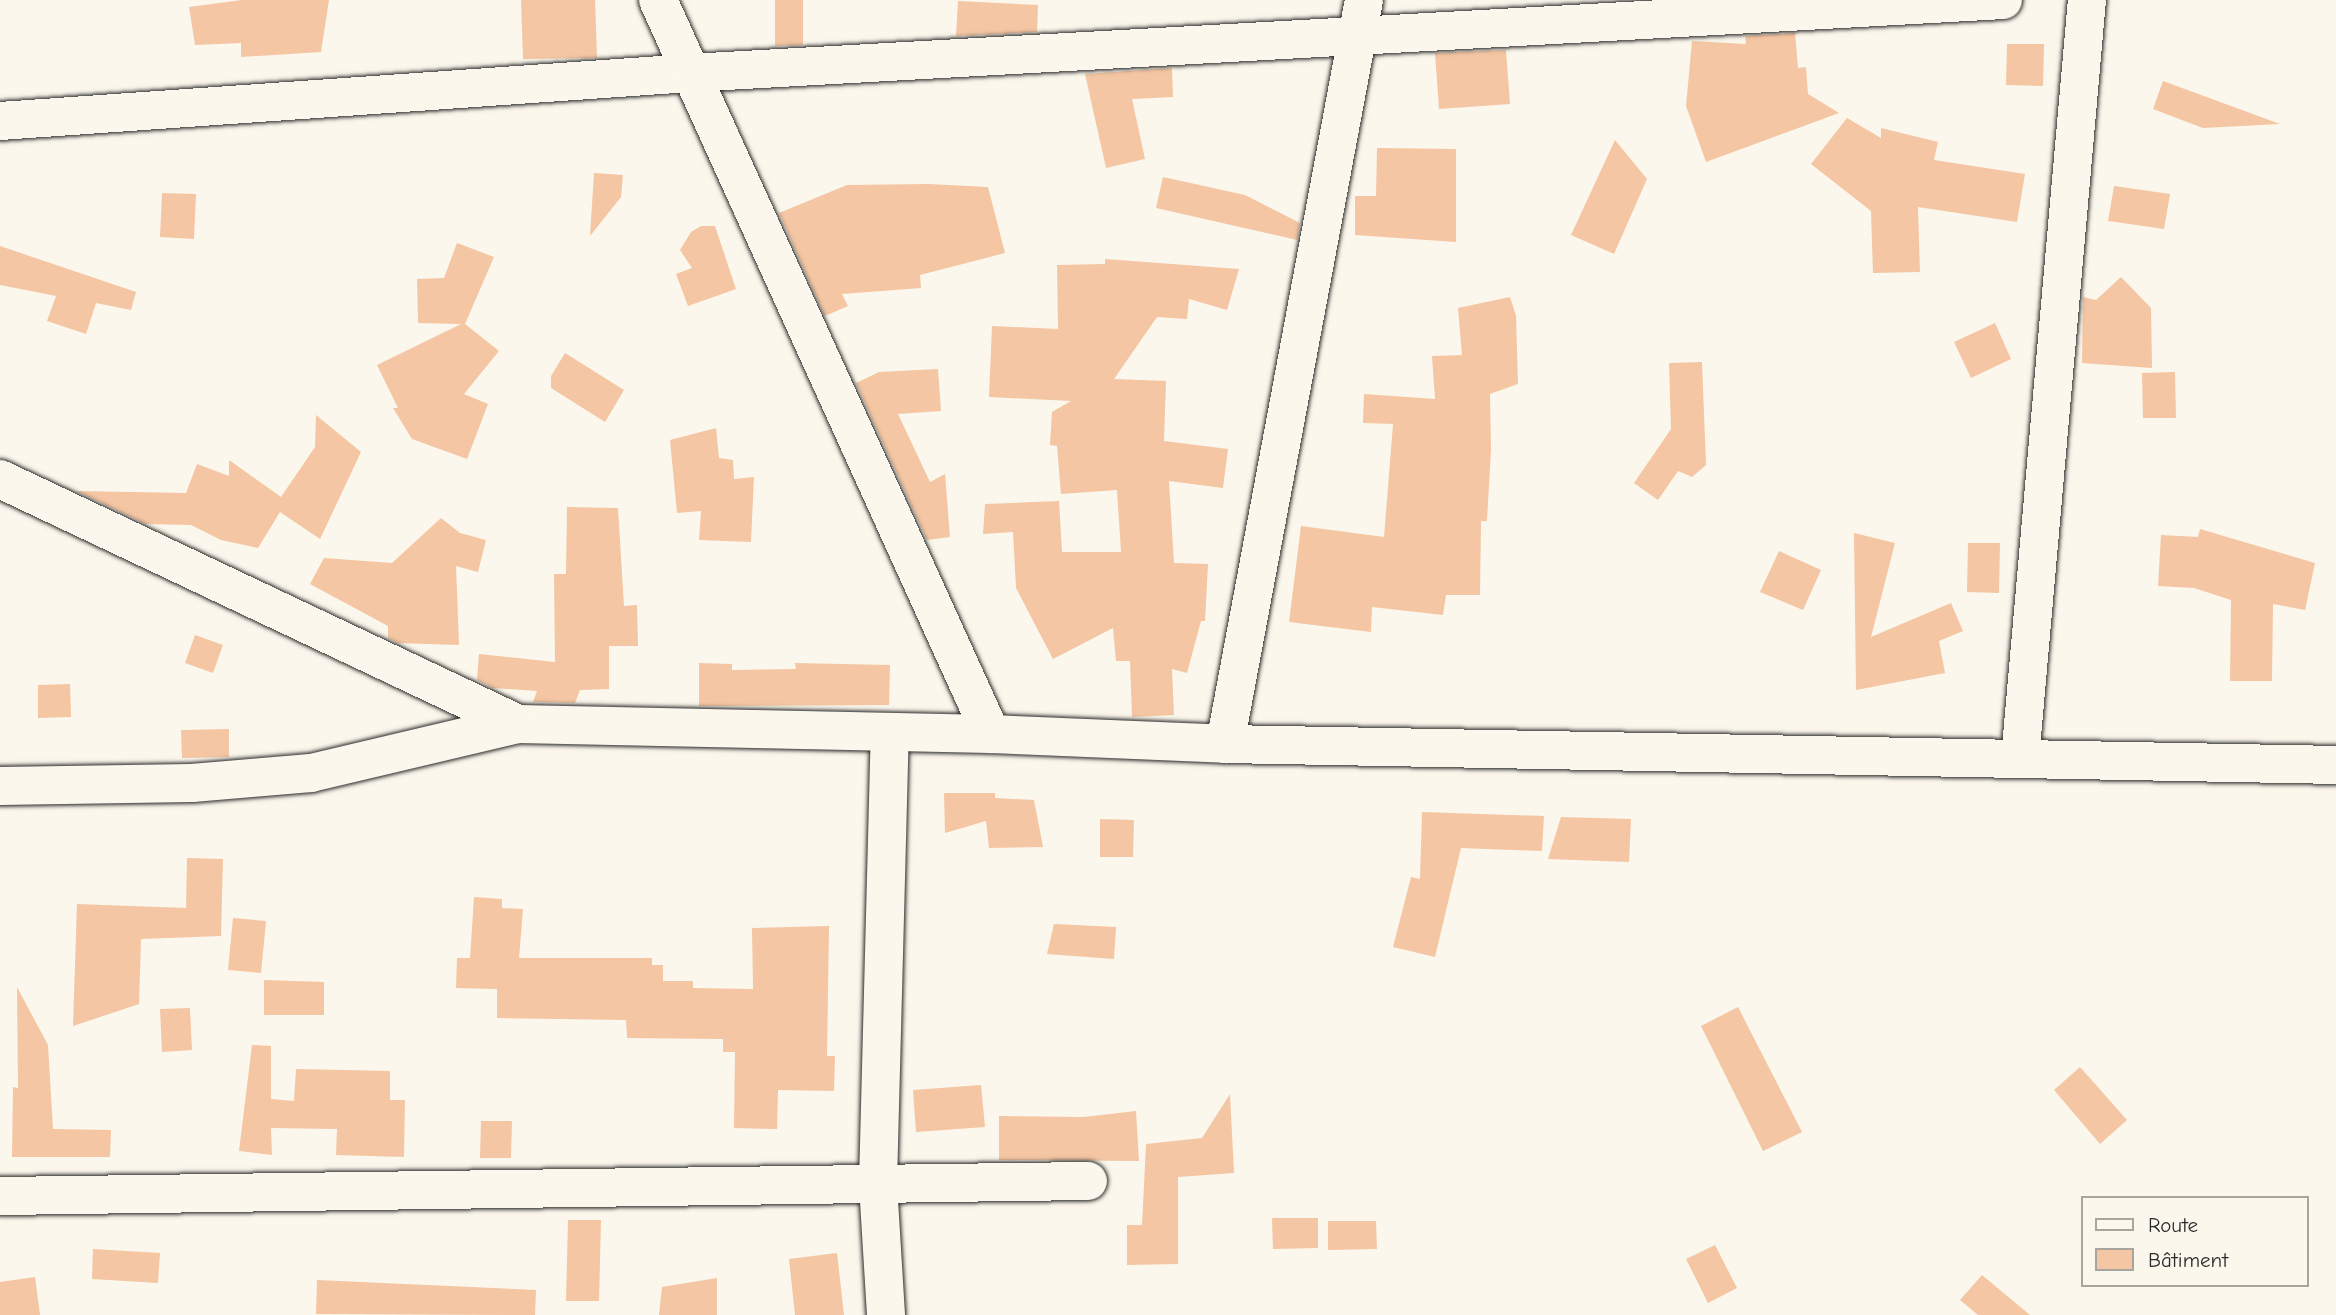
<!DOCTYPE html>
<meta charset="utf-8">
<style>
body{margin:0}
#map{position:relative;width:2336px;height:1315px;overflow:hidden;background:#fbf7ec;font-family:"Comic Neue",sans-serif}
div>[style]{position:absolute}
[style*='--x']{left:calc(var(--x)*1px);top:calc(var(--y)*1px);width:calc(var(--w)*1px);rotate:calc(var(--a)*1deg)}
.building>*{inset:0;background:#f4c6a3}
.roads{filter:drop-shadow(0 0 2px #2b2b2b) drop-shadow(0 0 2px #2b2b2b)}
.minor>*{height:38px;margin:-19px;padding:0 19px;transform-origin:19px;border-radius:19px;background:#fbf7ec}
.secondary>*{height:38px;margin:-19px;padding:0 19px;transform-origin:19px;border-radius:19px;background:#fbf7ec}
span{translate:-50% -50%;white-space:nowrap;text-align:center;line-height:1.15;-webkit-text-stroke:5px #fbf7ec;paint-order:stroke}
.legend{position:absolute;left:2081px;top:1196px;width:228px;height:91px;box-sizing:border-box;background:#fbf7ec;border:2px solid #a8a59f;margin:0;padding:9px 12px;list-style:none;font-size:21px;color:#2b2b2b}
.legend li{display:flex;align-items:center;gap:14px;height:35px}
.legend b{width:35px;border:2px solid #a8a59f}
</style>
<div id="map">
<div class="building">
<div style="clip-path:polygon(242px 0,329px 0,321px 52px,241px 57px,241px 43px,195px 45px,189px 7px)"></div>
<div style="clip-path:polygon(521px 0,595px 0,597px 58px,523px 59px)"></div>
<div style="clip-path:polygon(775px 0,803px 0,803px 45px,775px 46px)"></div>
<div style="clip-path:polygon(958px 1px,1038px 5px,1037px 32px,956px 36px)"></div>
<div style="clip-path:polygon(1795px 33px,1798px 68px,1806px 67px,1808px 94px,1839px 113px,1706px 162px,1686px 106px,1692px 41px,1746px 44px,1745px 36px)"></div>
<div style="clip-path:polygon(2007px 44px,2044px 44px,2043px 86px,2006px 85px)"></div>
<div style="clip-path:polygon(1506px 50px,1510px 104px,1439px 109px,1435px 53px)"></div>
<div style="clip-path:polygon(1172px 68px,1173px 97px,1132px 99px,1145px 159px,1106px 168px,1085px 74px)"></div>
<div style="clip-path:polygon(2163px 81px,2280px 124px,2203px 128px,2153px 109px)"></div>
<div style="clip-path:polygon(1847px 118px,1881px 138px,1881px 128px,1938px 142px,1934px 160px,2025px 174px,2017px 222px,1918px 207px,1920px 272px,1873px 273px,1871px 211px,1811px 164px)"></div>
<div style="clip-path:polygon(1615px 140px,1647px 179px,1614px 254px,1571px 235px)"></div>
<div style="clip-path:polygon(1377px 148px,1456px 149px,1456px 242px,1355px 235px,1355px 196px,1376px 196px)"></div>
<div style="clip-path:polygon(594px 173px,623px 175px,621px 197px,590px 236px)"></div>
<div style="clip-path:polygon(1163px 177px,1245px 195px,1300px 223px,1297px 240px,1156px 208px)"></div>
<div style="clip-path:polygon(929px 184px,988px 187px,1005px 253px,920px 275px,921px 288px,842px 294px,848px 306px,825px 316px,779px 213px,847px 185px)"></div>
<div style="clip-path:polygon(2114px 186px,2170px 194px,2164px 229px,2108px 221px)"></div>
<div style="clip-path:polygon(162px 193px,196px 194px,194px 239px,160px 237px)"></div>
<div style="clip-path:polygon(701px 226px,715px 226px,736px 289px,688px 306px,676px 274px,692px 268px,680px 250px,691px 232px)"></div>
<div style="clip-path:polygon(457px 243px,494px 257px,465px 324px,499px 351px,464px 394px,488px 404px,467px 459px,412px 439px,393px 408px,398px 408px,377px 365px,461px 324px,418px 323px,417px 279px,444px 278px)"></div>
<div style="clip-path:polygon(0 246px,136px 292px,131px 310px,96px 303px,86px 334px,47px 321px,56px 296px,0 285px)"></div>
<div style="clip-path:polygon(1105px 259px,1239px 269px,1227px 310px,1189px 299px,1187px 319px,1157px 317px,1114px 379px,1166px 381px,1164px 441px,1228px 449px,1223px 488px,1169px 481px,1174px 563px,1208px 564px,1205px 621px,1201px 621px,1187px 673px,1172px 669px,1174px 715px,1132px 717px,1130px 661px,1116px 661px,1113px 628px,1053px 659px,1016px 588px,1013px 532px,983px 534px,985px 504px,1059px 501px,1062px 552px,1121px 552px,1117px 490px,1061px 494px,1057px 446px,1050px 445px,1052px 412px,1071px 401px,989px 397px,992px 326px,1058px 329px,1057px 265px,1105px 264px)"></div>
<div style="clip-path:polygon(2121px 277px,2151px 308px,2152px 368px,2082px 363px,2083px 297px,2096px 300px)"></div>
<div style="clip-path:polygon(1510px 297px,1516px 316px,1518px 384px,1490px 394px,1491px 449px,1487px 521px,1481px 521px,1480px 595px,1446px 595px,1443px 615px,1372px 607px,1371px 632px,1289px 622px,1301px 526px,1384px 537px,1393px 424px,1363px 423px,1364px 394px,1435px 399px,1432px 356px,1462px 355px,1458px 308px)"></div>
<div style="clip-path:polygon(1995px 323px,2011px 359px,1971px 378px,1954px 342px)"></div>
<div style="clip-path:polygon(565px 353px,624px 390px,605px 422px,551px 388px,551px 376px)"></div>
<div style="clip-path:polygon(1702px 362px,1706px 465px,1692px 477px,1678px 471px,1658px 500px,1634px 483px,1671px 429px,1669px 363px)"></div>
<div style="clip-path:polygon(938px 369px,941px 411px,898px 414px,930px 482px,945px 474px,950px 537px,927px 540px,856px 383px,879px 372px)"></div>
<div style="clip-path:polygon(2175px 372px,2176px 418px,2143px 418px,2142px 373px)"></div>
<div style="clip-path:polygon(316px 415px,361px 452px,320px 539px,280px 512px,258px 548px,221px 540px,191px 525px,146px 524px,76px 491px,186px 493px,197px 464px,229px 476px,229px 460px,281px 497px,315px 447px)"></div>
<div style="clip-path:polygon(716px 428px,719px 458px,733px 460px,734px 479px,754px 477px,751px 542px,699px 540px,701px 511px,677px 513px,670px 440px)"></div>
<div style="clip-path:polygon(567px 507px,618px 508px,624px 606px,637px 605px,638px 646px,609px 646px,609px 689px,580px 690px,575px 703px,533px 702px,537px 691px,493px 688px,477px 680px,479px 654px,555px 662px,554px 574px,566px 574px)"></div>
<div style="clip-path:polygon(441px 518px,460px 533px,486px 540px,478px 572px,456px 566px,459px 645px,397px 643px,388px 638px,388px 626px,310px 584px,324px 558px,392px 563px)"></div>
<div style="clip-path:polygon(2200px 529px,2315px 563px,2305px 610px,2273px 604px,2272px 681px,2230px 681px,2231px 600px,2194px 588px,2158px 586px,2161px 535px,2198px 537px)"></div>
<div style="clip-path:polygon(1854px 533px,1895px 543px,1871px 637px,1951px 603px,1963px 631px,1939px 641px,1945px 673px,1856px 690px)"></div>
<div style="clip-path:polygon(1968px 543px,2000px 543px,1999px 593px,1967px 592px)"></div>
<div style="clip-path:polygon(1779px 551px,1821px 570px,1803px 610px,1760px 592px)"></div>
<div style="clip-path:polygon(195px 635px,223px 645px,213px 673px,185px 663px)"></div>
<div style="clip-path:polygon(699px 663px,732px 664px,732px 670px,796px 669px,795px 663px,890px 665px,889px 705px,699px 706px)"></div>
<div style="clip-path:polygon(70px 684px,71px 717px,38px 718px,38px 685px)"></div>
<div style="clip-path:polygon(229px 729px,229px 757px,182px 758px,181px 730px)"></div>
<div style="clip-path:polygon(944px 793px,995px 793px,995px 798px,1034px 800px,1043px 847px,989px 848px,986px 821px,945px 833px)"></div>
<div style="clip-path:polygon(1422px 812px,1544px 816px,1542px 851px,1461px 848px,1435px 957px,1393px 947px,1411px 877px,1420px 879px)"></div>
<div style="clip-path:polygon(1561px 817px,1631px 819px,1629px 862px,1548px 859px)"></div>
<div style="clip-path:polygon(1100px 819px,1134px 820px,1133px 857px,1100px 857px)"></div>
<div style="clip-path:polygon(187px 858px,223px 859px,221px 936px,141px 939px,139px 1004px,73px 1026px,77px 904px,186px 908px)"></div>
<div style="clip-path:polygon(474px 897px,502px 899px,502px 908px,523px 909px,519px 958px,652px 958px,652px 965px,663px 965px,663px 981px,693px 981px,693px 988px,753px 989px,752px 928px,829px 926px,827px 1056px,835px 1056px,834px 1091px,778px 1090px,777px 1129px,734px 1128px,735px 1052px,723px 1052px,723px 1039px,627px 1038px,626px 1020px,497px 1018px,497px 989px,456px 988px,457px 958px,470px 958px)"></div>
<div style="clip-path:polygon(233px 918px,266px 921px,261px 973px,228px 970px)"></div>
<div style="clip-path:polygon(1054px 924px,1116px 927px,1114px 959px,1047px 954px)"></div>
<div style="clip-path:polygon(264px 980px,324px 982px,324px 1015px,264px 1015px)"></div>
<div style="clip-path:polygon(17px 987px,48px 1045px,53px 1129px,111px 1130px,110px 1157px,12px 1157px,13px 1087px,18px 1088px)"></div>
<div style="clip-path:polygon(1738px 1007px,1802px 1132px,1763px 1151px,1701px 1026px)"></div>
<div style="clip-path:polygon(190px 1008px,192px 1050px,162px 1052px,160px 1009px)"></div>
<div style="clip-path:polygon(252px 1045px,271px 1046px,271px 1099px,294px 1101px,296px 1069px,390px 1071px,390px 1100px,405px 1100px,404px 1157px,336px 1155px,337px 1129px,271px 1128px,272px 1155px,239px 1151px)"></div>
<div style="clip-path:polygon(2080px 1067px,2127px 1120px,2100px 1144px,2054px 1090px)"></div>
<div style="clip-path:polygon(981px 1085px,985px 1127px,916px 1132px,913px 1090px)"></div>
<div style="clip-path:polygon(1230px 1094px,1234px 1173px,1178px 1177px,1178px 1264px,1127px 1265px,1127px 1225px,1142px 1225px,1146px 1144px,1202px 1138px)"></div>
<div style="clip-path:polygon(1136px 1111px,1139px 1161px,999px 1160px,999px 1116px,1084px 1117px)"></div>
<div style="clip-path:polygon(481px 1121px,512px 1121px,511px 1158px,480px 1158px)"></div>
<div style="clip-path:polygon(1272px 1218px,1318px 1218px,1318px 1248px,1273px 1249px)"></div>
<div style="clip-path:polygon(568px 1220px,601px 1220px,599px 1301px,566px 1301px)"></div>
<div style="clip-path:polygon(1328px 1221px,1376px 1221px,1377px 1249px,1328px 1250px)"></div>
<div style="clip-path:polygon(1715px 1245px,1737px 1288px,1708px 1303px,1686px 1259px)"></div>
<div style="clip-path:polygon(93px 1249px,160px 1253px,158px 1283px,92px 1279px)"></div>
<div style="clip-path:polygon(837px 1253px,844px 1315px,795px 1315px,789px 1259px)"></div>
<div style="clip-path:polygon(1982px 1275px,2030px 1315px,1978px 1315px,1960px 1300px)"></div>
<div style="clip-path:polygon(35px 1277px,40px 1315px,0 1315px,0 1282px)"></div>
<div style="clip-path:polygon(717px 1278px,717px 1315px,659px 1315px,662px 1287px)"></div>
<div style="clip-path:polygon(317px 1280px,536px 1290px,535px 1315px,316px 1314px)"></div>
</div>
<div class="roads">
<div class="minor">
<div style="--x:658;--y:0;--w:806;--a:65.6"></div>
<div style="--x:0;--y:121;--w:692;--a:-3.98"></div>
<div style="--x:690;--y:73;--w:1315;--a:-3.18"></div>
<div style="--x:1225;--y:744;--w:757;--a:-79.42"></div>
<div style="--x:2020;--y:759;--w:762;--a:-84.96"></div>
<div style="--x:0;--y:1196;--w:1088;--a:-0.79"></div>
<div style="--x:886;--y:1315;--w:132;--a:-93.5"></div>
<div style="--x:878;--y:1183;--w:448;--a:-88.5"></div>
</div>
<div class="secondary">
<div style="--x:0;--y:479;--w:573;--a:25.31"></div>
<div style="--x:518;--y:724;--w:473;--a:1.2"></div>
<div style="--x:991;--y:734;--w:234;--a:2.4"></div>
<div style="--x:1225;--y:744;--w:1111;--a:1.08"></div>
<div style="--x:0;--y:786;--w:192;--a:-0.9"></div>
<div style="--x:192;--y:783;--w:119;--a:-4.8"></div>
<div style="--x:311;--y:773;--w:213;--a:-13.3"></div>
</div>
</div>
<ul class="legend">
<li><b style="height:9px;background:#fbf7ec"></b>Route</li>
<li><b style="height:19px;background:#f4c6a3"></b>Bâtiment</li>
</ul>
</div>
